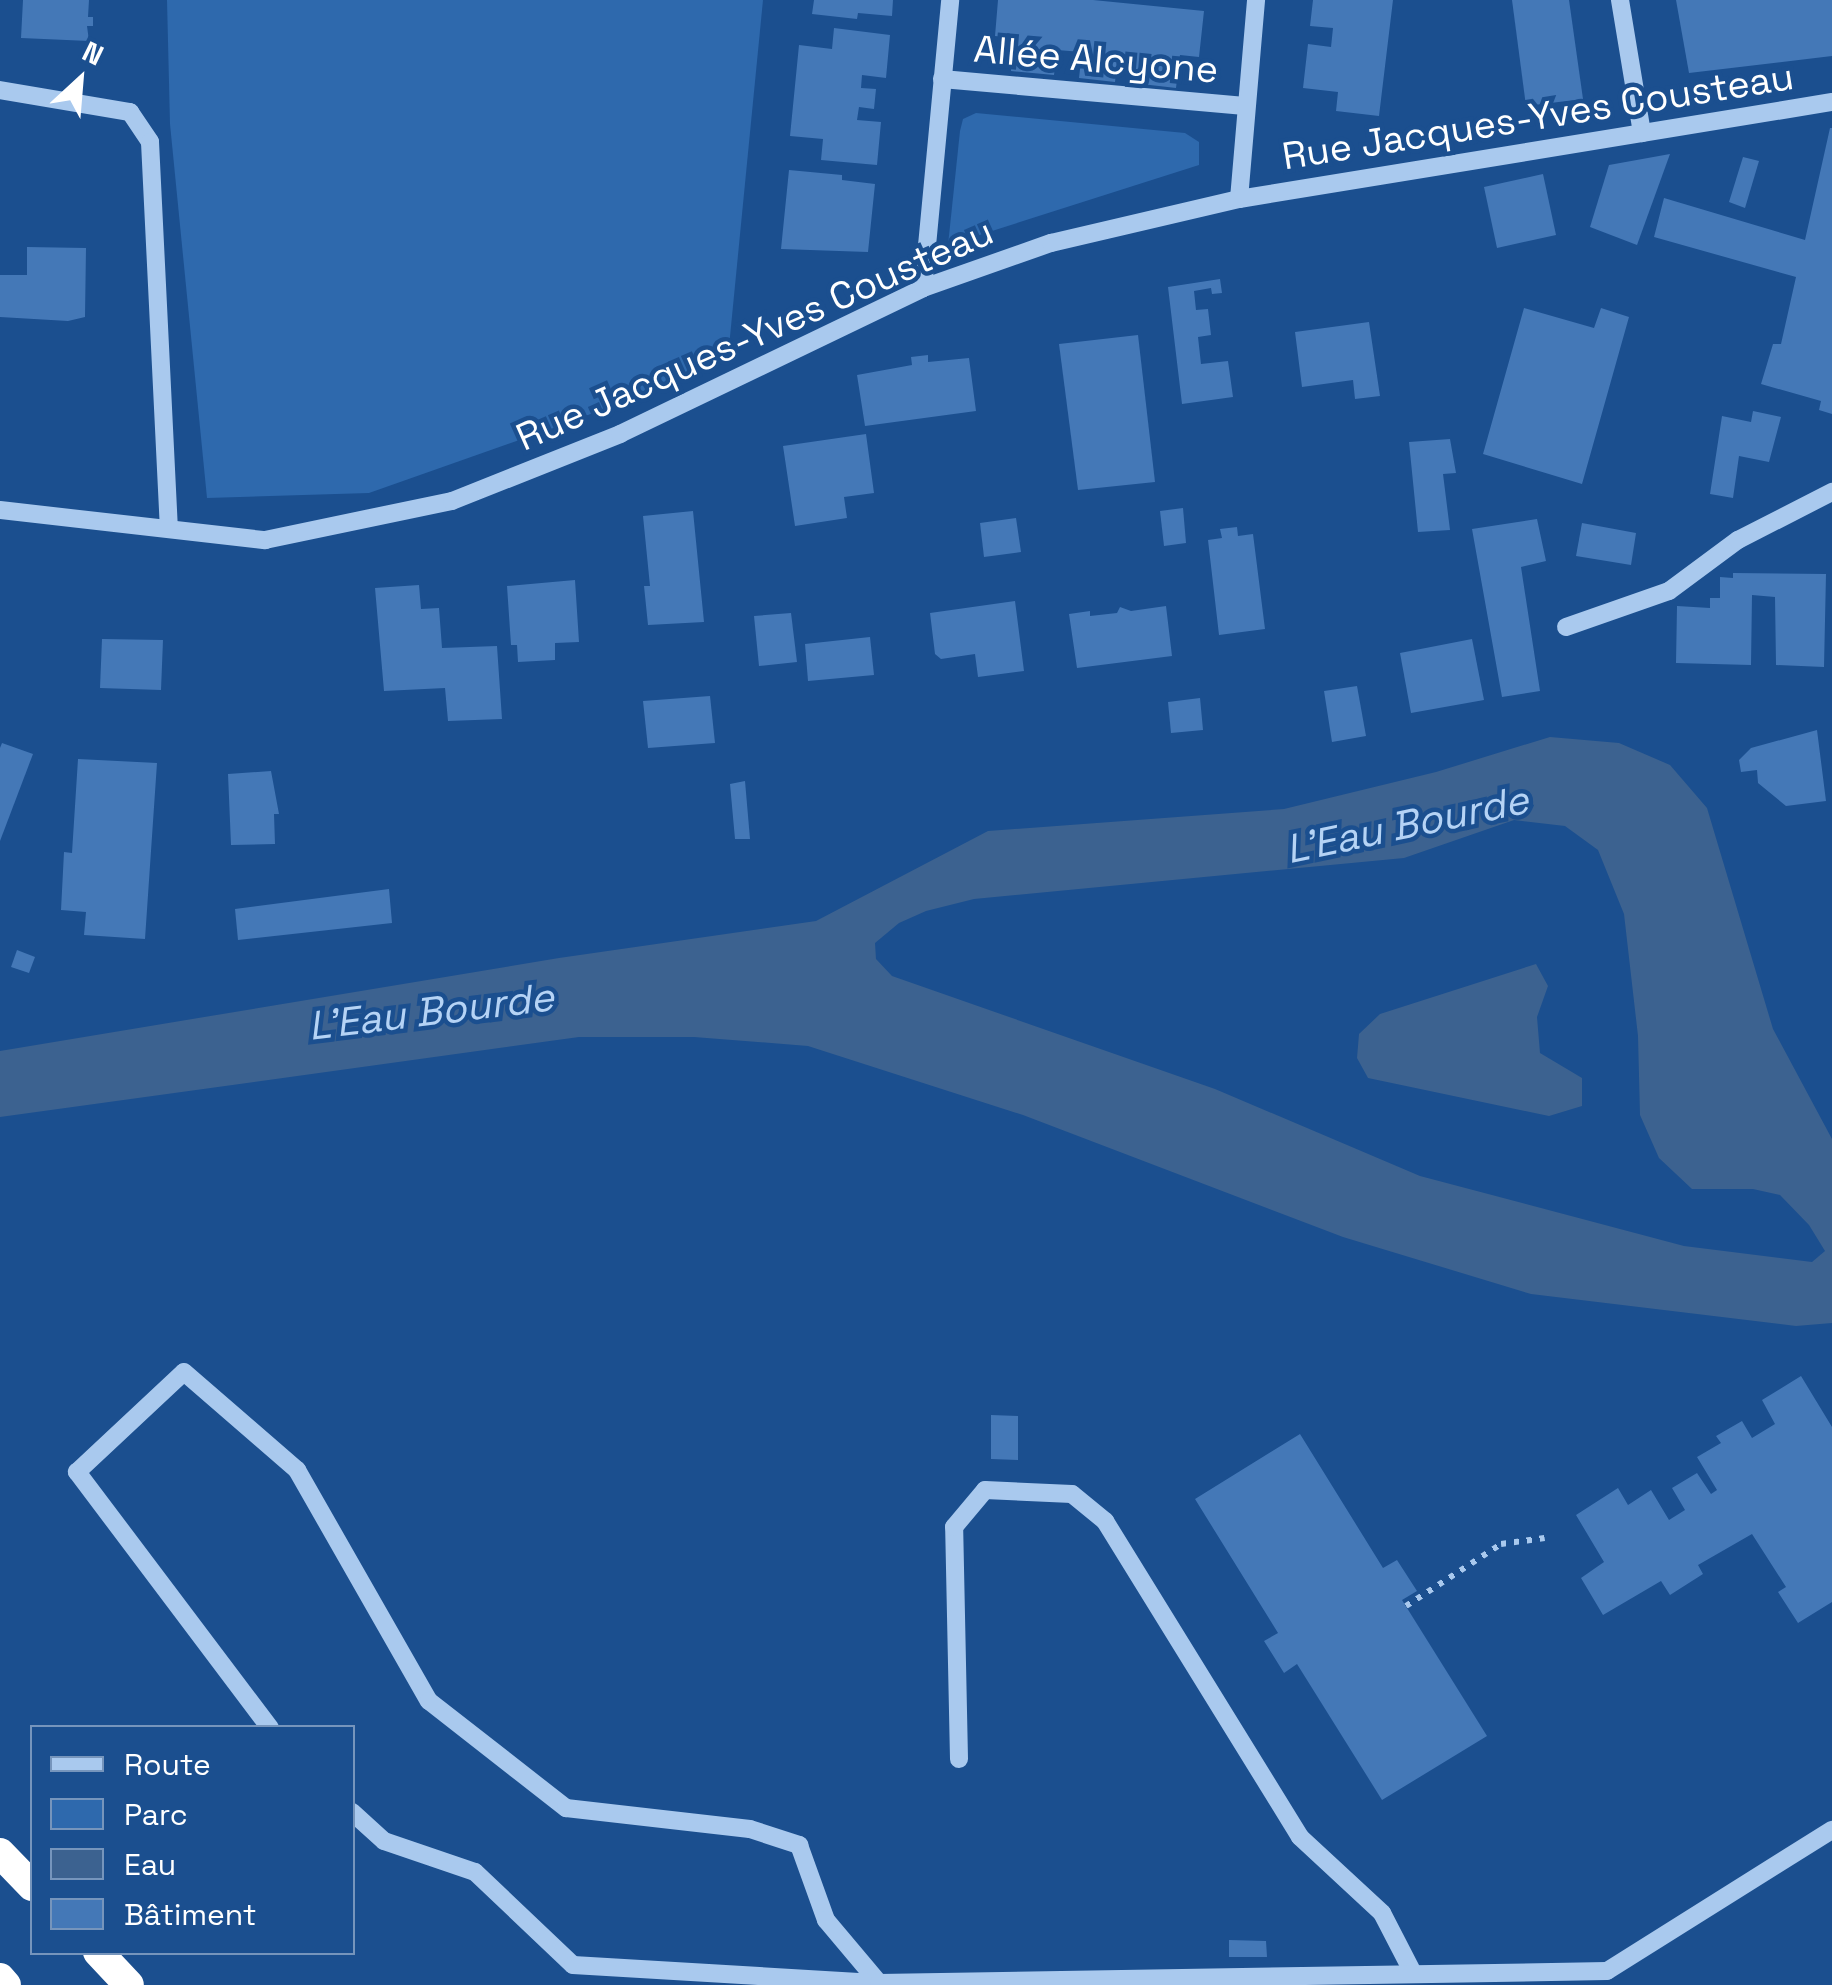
<!DOCTYPE html>
<meta charset="utf-8">
<style>
body{margin:0}
#map{position:relative;width:1832px;height:1985px;overflow:hidden;background:#1b4f8f;font-family:"Space Grotesk",sans-serif}
div>[style]{position:absolute}
[style*='--x']{left:calc(var(--x)*1px);top:calc(var(--y)*1px);width:calc(var(--w)*1px);rotate:calc(var(--a)*1deg)}
.green>*{inset:0;background:#2e69ad}
.water>*{inset:0;background:#3c6290}
.building>*{inset:0;background:#4478b7}
.path>*{height:6px;margin-top:-3px;transform-origin:0;background:repeating-linear-gradient(90deg,#a9c9ee 0 5px,transparent 0 13px)}
.minor>*{height:18px;margin:-9px;padding:0 9px;transform-origin:9px;border-radius:9px;background:#a9c9ee}
.highway>*{height:30px;margin:-15px;padding:0 15px;transform-origin:15px;border-radius:15px;background:#fff}
span{translate:-50% -50%;white-space:nowrap;text-align:center;line-height:1.15;-webkit-text-stroke:9px #1b4f8f;paint-order:stroke}
.street-label{font-size:38px;color:#fff}
.water-label{font-size:40px;color:#b5d3f5;font-style:italic}
.legend{position:absolute;left:30px;top:1725px;width:325px;height:230px;box-sizing:border-box;background:#1b4f8f;border:2px solid #7695bc;margin:0;padding:12px 18px;list-style:none;font-size:30px;color:#fff}
.legend li{display:flex;align-items:center;gap:20px;height:50px}
.legend b{width:50px;border:2px solid #7695bc}
.north{position:absolute;left:30px;top:30px;width:100px;height:100px;-webkit-text-stroke:8px #1b4f8f;paint-order:stroke;rotate:26deg;font-size:28px;font-weight:700;line-height:40px;text-align:center;color:#fff}
.north::after{content:'';display:block;margin:auto;width:35px;height:45px;background:#fff;clip-path:polygon(50% 0,100% 100%,50% 72%,0 100%)}
</style>
<div id="map">
<div class="green">
<div style="clip-path:polygon(167px 0,763px 0,728px 357px,576px 420px,369px 493px,207px 498px,170px 124px)"></div>
<div style="clip-path:polygon(976px 113px,1185px 133px,1199px 142px,1199px 165px,948px 245px,960px 131px,963px 119px)"></div>
</div>
<div class="water">
<div style="clip-path:polygon(evenodd,1550px 737px,1619px 743px,1670px 765px,1707px 808px,1773px 1029px,1832px 1139px,1832px 1323px,1796px 1326px,1531px 1294px,1343px 1237px,1023px 1115px,808px 1046px,694px 1037px,579px 1037px,0 1117px,0 1051px,559px 958px,816px 921px,988px 831px,1284px 809px,1436px 772px,1550px 737px,1514px 820px,1565px 826px,1598px 850px,1624px 914px,1638px 1036px,1640px 1115px,1659px 1158px,1692px 1189px,1753px 1189px,1780px 1195px,1809px 1225px,1825px 1251px,1812px 1262px,1684px 1246px,1420px 1176px,1215px 1089px,892px 976px,876px 959px,875px 943px,899px 923px,926px 911px,974px 899px,1404px 858px,1514px 820px)"></div>
<div style="clip-path:polygon(1536px 964px,1548px 986px,1537px 1017px,1540px 1053px,1582px 1078px,1582px 1106px,1549px 1116px,1368px 1078px,1357px 1058px,1359px 1034px,1380px 1014px)"></div>
</div>
<div class="building">
<div style="clip-path:polygon(23px 0,89px 0,88px 17px,93px 17px,93px 26px,87px 26px,89px 41px,21px 38px)"></div>
<div style="clip-path:polygon(814px 0,893px 0,892px 16px,858px 13px,857px 19px,812px 14px)"></div>
<div style="clip-path:polygon(998px 0,1093px 0,1204px 11px,1199px 57px,1180px 55px,1176px 88px,1133px 83px,1135px 58px,1118px 56px,1115px 82px,1079px 78px,1082px 52px,1057px 50px,1054px 75px,1011px 71px,1014px 38px,995px 36px)"></div>
<div style="clip-path:polygon(1313px 0,1393px 0,1379px 116px,1336px 111px,1338px 92px,1303px 88px,1308px 44px,1331px 47px,1333px 28px,1310px 26px)"></div>
<div style="clip-path:polygon(1512px 0,1569px 0,1583px 99px,1526px 106px)"></div>
<div style="clip-path:polygon(1676px 0,1832px 0,1832px 56px,1689px 73px)"></div>
<div style="clip-path:polygon(834px 28px,890px 35px,886px 78px,862px 75px,861px 88px,876px 89px,874px 109px,859px 107px,857px 120px,881px 122px,877px 165px,821px 160px,823px 139px,790px 136px,799px 45px,832px 49px)"></div>
<div style="clip-path:polygon(1830px 128px,1832px 128px,1832px 414px,1819px 410px,1821px 401px,1761px 384px,1773px 344px,1781px 344px,1796px 277px,1654px 237px,1664px 198px,1805px 240px)"></div>
<div style="clip-path:polygon(1670px 154px,1637px 245px,1590px 227px,1609px 165px)"></div>
<div style="clip-path:polygon(1743px 157px,1759px 161px,1745px 208px,1729px 202px)"></div>
<div style="clip-path:polygon(789px 170px,842px 175px,842px 180px,875px 184px,868px 252px,781px 249px)"></div>
<div style="clip-path:polygon(1543px 174px,1556px 235px,1497px 248px,1484px 187px)"></div>
<div style="clip-path:polygon(27px 247px,86px 248px,85px 317px,68px 321px,0 317px,0 275px,27px 275px)"></div>
<div style="clip-path:polygon(1220px 279px,1222px 293px,1212px 294px,1211px 288px,1194px 291px,1196px 310px,1208px 309px,1211px 335px,1198px 337px,1201px 364px,1228px 361px,1233px 397px,1182px 404px,1168px 287px)"></div>
<div style="clip-path:polygon(1524px 308px,1594px 328px,1601px 308px,1629px 317px,1582px 484px,1483px 454px)"></div>
<div style="clip-path:polygon(1369px 322px,1380px 396px,1355px 399px,1353px 380px,1302px 387px,1295px 332px)"></div>
<div style="clip-path:polygon(1138px 335px,1155px 482px,1078px 490px,1059px 344px)"></div>
<div style="clip-path:polygon(928px 355px,928px 362px,969px 358px,976px 411px,865px 426px,857px 375px,912px 365px,911px 357px)"></div>
<div style="clip-path:polygon(1753px 411px,1781px 417px,1769px 462px,1739px 456px,1733px 498px,1710px 494px,1722px 416px,1751px 422px)"></div>
<div style="clip-path:polygon(866px 434px,874px 493px,844px 497px,847px 518px,795px 526px,783px 446px)"></div>
<div style="clip-path:polygon(1450px 439px,1456px 473px,1443px 474px,1450px 530px,1418px 532px,1409px 442px)"></div>
<div style="clip-path:polygon(1183px 508px,1186px 543px,1164px 546px,1160px 511px)"></div>
<div style="clip-path:polygon(693px 511px,704px 622px,648px 625px,644px 586px,650px 586px,643px 516px)"></div>
<div style="clip-path:polygon(1016px 518px,1021px 552px,984px 557px,980px 523px)"></div>
<div style="clip-path:polygon(1537px 519px,1546px 561px,1521px 567px,1540px 691px,1502px 697px,1472px 529px)"></div>
<div style="clip-path:polygon(1582px 523px,1636px 533px,1631px 565px,1576px 556px)"></div>
<div style="clip-path:polygon(1237px 527px,1238px 536px,1253px 534px,1265px 629px,1219px 635px,1208px 540px,1222px 538px,1220px 529px)"></div>
<div style="clip-path:polygon(1733px 573px,1826px 574px,1824px 667px,1776px 665px,1775px 597px,1752px 595px,1751px 665px,1676px 663px,1677px 606px,1710px 608px,1710px 598px,1720px 598px,1720px 577px,1733px 578px)"></div>
<div style="clip-path:polygon(575px 580px,579px 642px,555px 643px,555px 660px,518px 662px,517px 645px,511px 645px,507px 586px)"></div>
<div style="clip-path:polygon(419px 585px,421px 609px,439px 608px,442px 648px,497px 646px,502px 719px,448px 721px,445px 688px,384px 691px,375px 588px)"></div>
<div style="clip-path:polygon(1015px 601px,1024px 671px,978px 677px,975px 654px,941px 659px,935px 654px,930px 613px)"></div>
<div style="clip-path:polygon(1166px 606px,1172px 656px,1077px 668px,1069px 614px,1090px 611px,1090px 616px,1117px 613px,1120px 607px,1131px 611px)"></div>
<div style="clip-path:polygon(791px 613px,797px 662px,759px 666px,754px 616px)"></div>
<div style="clip-path:polygon(870px 637px,874px 675px,808px 681px,805px 644px)"></div>
<div style="clip-path:polygon(102px 639px,163px 640px,161px 690px,100px 688px)"></div>
<div style="clip-path:polygon(1472px 639px,1484px 700px,1411px 713px,1400px 653px)"></div>
<div style="clip-path:polygon(1357px 686px,1366px 736px,1332px 742px,1324px 691px)"></div>
<div style="clip-path:polygon(710px 696px,715px 743px,648px 748px,643px 701px)"></div>
<div style="clip-path:polygon(1200px 698px,1203px 730px,1171px 733px,1168px 702px)"></div>
<div style="clip-path:polygon(1817px 730px,1826px 801px,1786px 806px,1758px 783px,1757px 770px,1741px 772px,1739px 760px,1751px 748px)"></div>
<div style="clip-path:polygon(2px 743px,33px 754px,0 841px,0 748px)"></div>
<div style="clip-path:polygon(78px 759px,157px 763px,145px 939px,84px 935px,86px 912px,61px 910px,64px 852px,72px 853px)"></div>
<div style="clip-path:polygon(271px 771px,279px 814px,274px 814px,275px 844px,231px 845px,228px 774px)"></div>
<div style="clip-path:polygon(745px 781px,750px 839px,735px 839px,730px 784px)"></div>
<div style="clip-path:polygon(389px 889px,392px 923px,238px 940px,235px 909px)"></div>
<div style="clip-path:polygon(17px 950px,35px 957px,29px 973px,11px 967px)"></div>
<div style="clip-path:polygon(1801px 1376px,1832px 1427px,1832px 1602px,1798px 1623px,1778px 1592px,1786px 1587px,1752px 1534px,1698px 1565px,1703px 1574px,1670px 1595px,1661px 1581px,1603px 1615px,1581px 1578px,1604px 1562px,1576px 1515px,1618px 1488px,1628px 1505px,1651px 1490px,1669px 1520px,1685px 1510px,1672px 1488px,1697px 1473px,1711px 1494px,1717px 1490px,1697px 1457px,1721px 1443px,1716px 1436px,1742px 1421px,1752px 1438px,1775px 1424px,1762px 1400px)"></div>
<div style="clip-path:polygon(991px 1415px,1018px 1416px,1018px 1460px,991px 1459px)"></div>
<div style="clip-path:polygon(1300px 1434px,1383px 1568px,1397px 1560px,1417px 1591px,1402px 1600px,1487px 1736px,1382px 1800px,1297px 1664px,1284px 1673px,1264px 1641px,1278px 1633px,1195px 1499px)"></div>
<div style="clip-path:polygon(1229px 1940px,1266px 1941px,1267px 1957px,1229px 1957px)"></div>
</div>
<div class="path">
<div style="--x:1406;--y:1606;--w:113;--a:-33.1"></div>
<div style="--x:1501;--y:1544;--w:44;--a:-7.8"></div>
</div>
<div class="minor">
<div style="--x:1620;--y:0;--w:135;--a:80.6"></div>
<div style="--x:942;--y:79;--w:304;--a:5.1"></div>
<div style="--x:0;--y:90;--w:132;--a:9.6"></div>
<div style="--x:130;--y:112;--w:36;--a:56"></div>
<div style="--x:150;--y:142;--w:387;--a:87.2"></div>
<div style="--x:1239;--y:199;--w:200;--a:-85.1"></div>
<div style="--x:923;--y:288;--w:289;--a:-84.6"></div>
<div style="--x:0;--y:510;--w:267;--a:6.5"></div>
<div style="--x:265;--y:540;--w:191;--a:-11.8"></div>
<div style="--x:452;--y:501;--w:181;--a:-21.7"></div>
<div style="--x:620;--y:434;--w:336;--a:-25.7"></div>
<div style="--x:923;--y:288;--w:136;--a:-19.4"></div>
<div style="--x:1051;--y:243;--w:193;--a:-13.2"></div>
<div style="--x:1239;--y:199;--w:601;--a:-9.29"></div>
<div style="--x:1566;--y:627;--w:109;--a:-19.3"></div>
<div style="--x:1669;--y:591;--w:86;--a:-36.5"></div>
<div style="--x:1738;--y:540;--w:106;--a:-27.1"></div>
<div style="--x:270;--y:1728;--w:321;--a:-127"></div>
<div style="--x:77;--y:1472;--w:146;--a:-43.1"></div>
<div style="--x:184;--y:1372;--w:150;--a:40.9"></div>
<div style="--x:297;--y:1470;--w:266;--a:60.3"></div>
<div style="--x:429;--y:1701;--w:174;--a:38"></div>
<div style="--x:566;--y:1808;--w:185;--a:6.5"></div>
<div style="--x:750;--y:1829;--w:52;--a:18.1"></div>
<div style="--x:799;--y:1845;--w:80;--a:70.2"></div>
<div style="--x:826;--y:1920;--w:82;--a:49.9"></div>
<div style="--x:959;--y:1759;--w:232;--a:-91.2"></div>
<div style="--x:954;--y:1527;--w:48;--a:-50"></div>
<div style="--x:985;--y:1490;--w:87;--a:2.6"></div>
<div style="--x:1072;--y:1494;--w:43;--a:39.3"></div>
<div style="--x:1105;--y:1521;--w:371;--a:58.3"></div>
<div style="--x:1300;--y:1837;--w:112;--a:42.8"></div>
<div style="--x:1382;--y:1913;--w:68;--a:62.7"></div>
<div style="--x:352;--y:1812;--w:43;--a:42.2"></div>
<div style="--x:384;--y:1841;--w:96;--a:18.8"></div>
<div style="--x:475;--y:1872;--w:135;--a:43.5"></div>
<div style="--x:573;--y:1965;--w:307;--a:3.4"></div>
<div style="--x:879;--y:1983;--w:728;--a:-0.94"></div>
<div style="--x:1607;--y:1971;--w:266;--a:-32.1"></div>
</div>
<div class="highway">
<div style="--x:0;--y:1853;--w:46;--a:45.9"></div>
<div style="--x:98;--y:1952;--w:45;--a:46.8"></div>
<div style="--x:0;--y:1978;--w:9;--a:49"></div>
</div>
<div class="street-label">
<span style="left:1096px;top:60px;rotate:5deg">Allée Alcyone</span>
<span style="left:1538px;top:117px;rotate:-9deg">Rue Jacques-Yves Cousteau</span>
<span style="left:755px;top:335px;rotate:-24deg">Rue Jacques-Yves Cousteau</span>
</div>
<div class="water-label">
<span style="left:1407px;top:825px;rotate:-12deg">L'Eau Bourde</span>
<span style="left:431px;top:1012px;rotate:-7deg">L'Eau Bourde</span>
</div>
<ul class="legend">
<li><b style="height:12px;background:#a9c9ee"></b>Route</li>
<li><b style="height:28px;background:#2e69ad"></b>Parc</li>
<li><b style="height:28px;background:#3c6290"></b>Eau</li>
<li><b style="height:28px;background:#4478b7"></b>Bâtiment</li>
</ul>
<div class="north">N</div>
</div>
